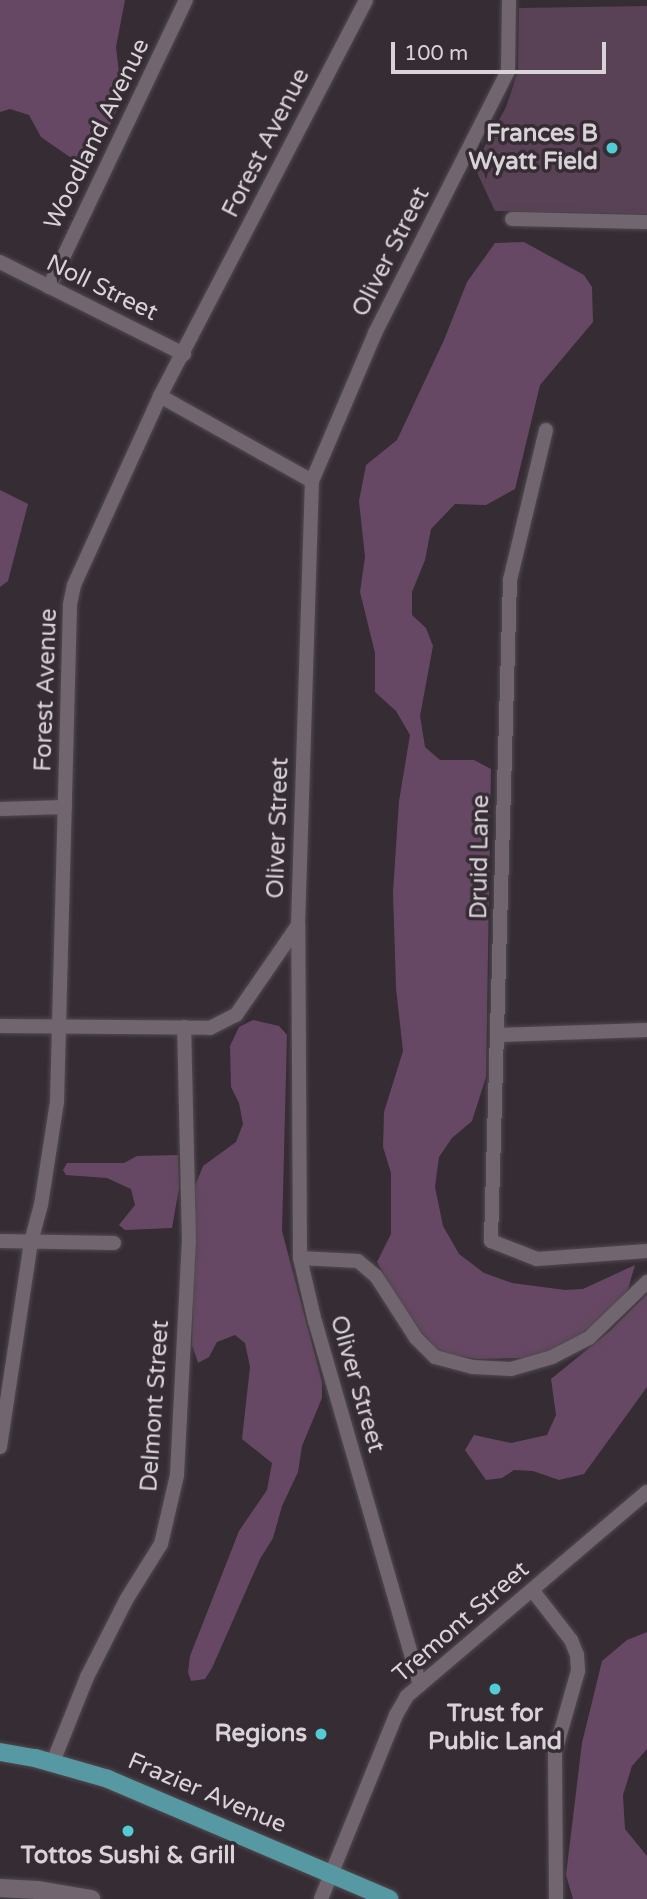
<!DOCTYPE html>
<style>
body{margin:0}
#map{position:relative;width:647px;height:1899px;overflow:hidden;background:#352c34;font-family:"Varela Round",sans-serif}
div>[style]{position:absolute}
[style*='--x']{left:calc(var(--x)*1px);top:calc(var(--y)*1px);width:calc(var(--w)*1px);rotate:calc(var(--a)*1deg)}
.green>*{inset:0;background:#594156}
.forest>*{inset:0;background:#674864}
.roads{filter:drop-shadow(0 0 2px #514950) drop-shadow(0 0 2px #514950)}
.minor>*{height:14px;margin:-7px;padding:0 7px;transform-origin:7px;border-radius:7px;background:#71666f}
.tertiary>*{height:18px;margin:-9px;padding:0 9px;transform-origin:9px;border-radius:9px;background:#71666f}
.primary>*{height:18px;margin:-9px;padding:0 9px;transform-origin:9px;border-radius:9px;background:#5699a3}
.dots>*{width:19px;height:19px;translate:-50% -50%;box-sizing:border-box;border:4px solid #352c34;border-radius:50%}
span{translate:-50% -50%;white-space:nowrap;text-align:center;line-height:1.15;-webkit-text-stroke:7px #352c34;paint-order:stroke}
.street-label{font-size:24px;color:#d9d3d8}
.poi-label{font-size:24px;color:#d9d3d8;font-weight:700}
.right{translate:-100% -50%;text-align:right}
.scale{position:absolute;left:391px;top:42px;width:215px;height:32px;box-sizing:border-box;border:4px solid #d9d3d8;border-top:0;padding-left:9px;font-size:21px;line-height:24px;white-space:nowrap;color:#d9d3d8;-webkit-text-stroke:5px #352c34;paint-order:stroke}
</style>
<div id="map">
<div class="green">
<div style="clip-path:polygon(647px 6px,647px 214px,495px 211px,474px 166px,506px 107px,518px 71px,519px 8px)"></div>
</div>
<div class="forest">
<div style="clip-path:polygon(0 0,125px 0,116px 47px,122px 98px,95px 158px,77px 162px,41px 137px,29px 115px,10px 109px,0 112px)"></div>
<div style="clip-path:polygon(524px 242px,584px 275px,592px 287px,593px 322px,540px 385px,515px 489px,486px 505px,455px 504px,431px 529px,425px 560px,412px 592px,412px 615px,426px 628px,433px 646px,420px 716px,425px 747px,440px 760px,474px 760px,491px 769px,486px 1077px,472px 1121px,452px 1138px,439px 1157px,435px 1187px,443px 1226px,459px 1254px,484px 1273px,512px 1283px,565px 1290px,583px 1289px,635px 1265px,628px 1289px,607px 1314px,583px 1333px,550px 1350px,523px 1358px,477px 1359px,439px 1352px,410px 1319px,377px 1262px,391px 1234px,391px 1173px,383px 1147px,384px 1112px,403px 1051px,396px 988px,393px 892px,399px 801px,410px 735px,396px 711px,375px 692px,375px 653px,360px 592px,365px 557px,359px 501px,366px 465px,397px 440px,444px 340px,467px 282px,495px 243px)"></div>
<div style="clip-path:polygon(0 490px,28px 504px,8px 581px,0 587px)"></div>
<div style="clip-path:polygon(253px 1020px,279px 1026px,287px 1035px,282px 1231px,322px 1382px,322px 1398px,302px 1446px,298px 1472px,282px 1506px,273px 1538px,260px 1559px,212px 1668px,205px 1679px,191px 1681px,188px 1672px,190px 1656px,239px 1531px,267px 1490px,272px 1463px,242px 1439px,250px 1367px,245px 1343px,235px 1335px,217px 1342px,209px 1357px,198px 1363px,192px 1345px,195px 1186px,203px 1166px,236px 1142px,243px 1124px,239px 1103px,231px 1087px,230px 1046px,239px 1027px)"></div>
<div style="clip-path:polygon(178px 1155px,179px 1188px,172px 1228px,125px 1230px,119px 1225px,135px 1205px,131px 1189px,107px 1178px,66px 1175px,63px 1170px,67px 1163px,124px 1163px,137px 1156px)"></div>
<div style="clip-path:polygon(647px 1294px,647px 1387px,584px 1474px,559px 1480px,533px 1471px,514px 1470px,502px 1478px,486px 1480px,465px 1450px,474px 1435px,511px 1443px,547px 1435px,556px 1415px,551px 1379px,610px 1331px)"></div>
<div style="clip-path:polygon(647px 1632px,647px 1749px,632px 1766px,623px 1795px,625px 1829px,647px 1856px,647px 1899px,573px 1899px,566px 1875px,582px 1743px,602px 1661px,627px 1640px)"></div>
</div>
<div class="roads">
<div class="minor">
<div style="--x:512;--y:219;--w:135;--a:1.3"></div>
<div style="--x:0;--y:262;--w:206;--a:26.6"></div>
<div style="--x:49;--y:287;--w:318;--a:-64.5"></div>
<div style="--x:160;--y:396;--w:174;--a:29.2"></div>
<div style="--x:546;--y:430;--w:154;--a:103.5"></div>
<div style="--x:510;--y:580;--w:661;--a:91.65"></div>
<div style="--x:491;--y:1241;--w:49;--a:21.4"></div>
<div style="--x:537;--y:1259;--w:110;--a:-4.2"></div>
<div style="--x:0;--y:809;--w:65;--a:-1.8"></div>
<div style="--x:0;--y:1026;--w:210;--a:0.5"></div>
<div style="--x:210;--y:1028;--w:29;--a:-27"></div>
<div style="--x:236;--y:1015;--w:109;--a:-55.4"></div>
<div style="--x:498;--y:1035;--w:149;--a:-1.9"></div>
<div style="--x:0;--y:1241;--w:114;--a:1"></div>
<div style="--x:300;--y:1258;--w:58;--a:3"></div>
<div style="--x:358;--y:1261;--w:23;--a:40"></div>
<div style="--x:376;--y:1276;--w:74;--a:57.2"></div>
<div style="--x:416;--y:1338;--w:27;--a:45"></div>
<div style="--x:435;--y:1357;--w:39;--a:15"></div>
<div style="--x:473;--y:1367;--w:38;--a:3"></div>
<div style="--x:511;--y:1369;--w:43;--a:-16.3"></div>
<div style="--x:552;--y:1357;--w:42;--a:-27.2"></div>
<div style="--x:589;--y:1338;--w:81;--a:-44"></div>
<div style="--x:0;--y:1447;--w:207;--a:-81.4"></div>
<div style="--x:31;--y:1242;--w:38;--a:-75"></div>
<div style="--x:41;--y:1205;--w:104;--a:-81.2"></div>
<div style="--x:57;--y:1102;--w:498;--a:-88.5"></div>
<div style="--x:70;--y:604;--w:19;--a:-78"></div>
<div style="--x:74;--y:585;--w:208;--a:-65.5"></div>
<div style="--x:160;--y:396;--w:446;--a:-62.5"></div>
<div style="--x:533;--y:1591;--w:62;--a:52.2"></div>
<div style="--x:571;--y:1640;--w:16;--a:68"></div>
<div style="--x:577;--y:1655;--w:16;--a:86"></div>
<div style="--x:578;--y:1671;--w:84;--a:105.9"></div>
<div style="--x:555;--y:1752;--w:147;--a:89.6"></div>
<div style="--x:420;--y:1685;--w:378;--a:-106.1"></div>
<div style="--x:315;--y:1322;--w:66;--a:-103.2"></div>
<div style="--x:300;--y:1258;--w:333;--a:-90.3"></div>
<div style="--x:298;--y:925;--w:444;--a:-88.2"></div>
<div style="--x:312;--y:481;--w:161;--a:-66.9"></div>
<div style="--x:375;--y:333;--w:294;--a:-63.1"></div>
<div style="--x:508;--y:71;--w:71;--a:-89.2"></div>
<div style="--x:53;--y:1762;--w:92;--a:-68.2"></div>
<div style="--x:87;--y:1677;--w:86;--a:-63.1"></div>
<div style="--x:126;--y:1600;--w:66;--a:-58"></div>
<div style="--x:161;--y:1544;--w:71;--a:-76.9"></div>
<div style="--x:177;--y:1475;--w:233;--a:-87.1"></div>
<div style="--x:189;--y:1242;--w:215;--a:-91.3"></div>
<div style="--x:321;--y:1899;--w:199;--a:-67.8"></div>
<div style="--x:396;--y:1715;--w:22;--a:-60"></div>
<div style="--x:407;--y:1696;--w:315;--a:-40.4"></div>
</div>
<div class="tertiary">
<div style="--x:0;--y:1888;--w:37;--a:3"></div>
<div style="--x:37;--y:1890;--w:55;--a:9.5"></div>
</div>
<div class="primary">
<div style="--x:0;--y:1752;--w:36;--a:10"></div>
<div style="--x:35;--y:1758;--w:76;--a:16"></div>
<div style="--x:108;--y:1779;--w:306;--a:23.1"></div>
</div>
</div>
<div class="dots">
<div style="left:612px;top:148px;background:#52cbd7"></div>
<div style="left:495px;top:1689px;background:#52cbd7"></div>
<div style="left:321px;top:1734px;background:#52cbd7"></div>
<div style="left:128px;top:1831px;background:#52cbd7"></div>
</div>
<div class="street-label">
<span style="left:97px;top:134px;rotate:-64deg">Woodland Avenue</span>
<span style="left:266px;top:143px;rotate:-63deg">Forest Avenue</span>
<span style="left:391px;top:252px;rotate:-63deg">Oliver Street</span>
<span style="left:102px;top:288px;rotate:26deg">Noll Street</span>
<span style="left:46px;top:690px;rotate:-88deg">Forest Avenue</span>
<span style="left:278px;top:828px;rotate:-88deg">Oliver Street</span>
<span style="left:480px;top:857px;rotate:-89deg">Druid Lane</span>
<span style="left:357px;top:1384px;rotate:74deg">Oliver Street</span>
<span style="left:155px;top:1406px;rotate:-86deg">Delmont Street</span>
<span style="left:461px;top:1622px;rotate:-41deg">Tremont Street</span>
<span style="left:207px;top:1793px;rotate:23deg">Frazier Avenue</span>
</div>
<div class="poi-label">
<span class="right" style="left:598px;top:148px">Frances B<br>Wyatt Field</span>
<span style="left:495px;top:1728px">Trust for<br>Public Land</span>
<span class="right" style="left:307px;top:1734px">Regions</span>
<span style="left:128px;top:1856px">Tottos Sushi &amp; Grill</span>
</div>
<div class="scale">100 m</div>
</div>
